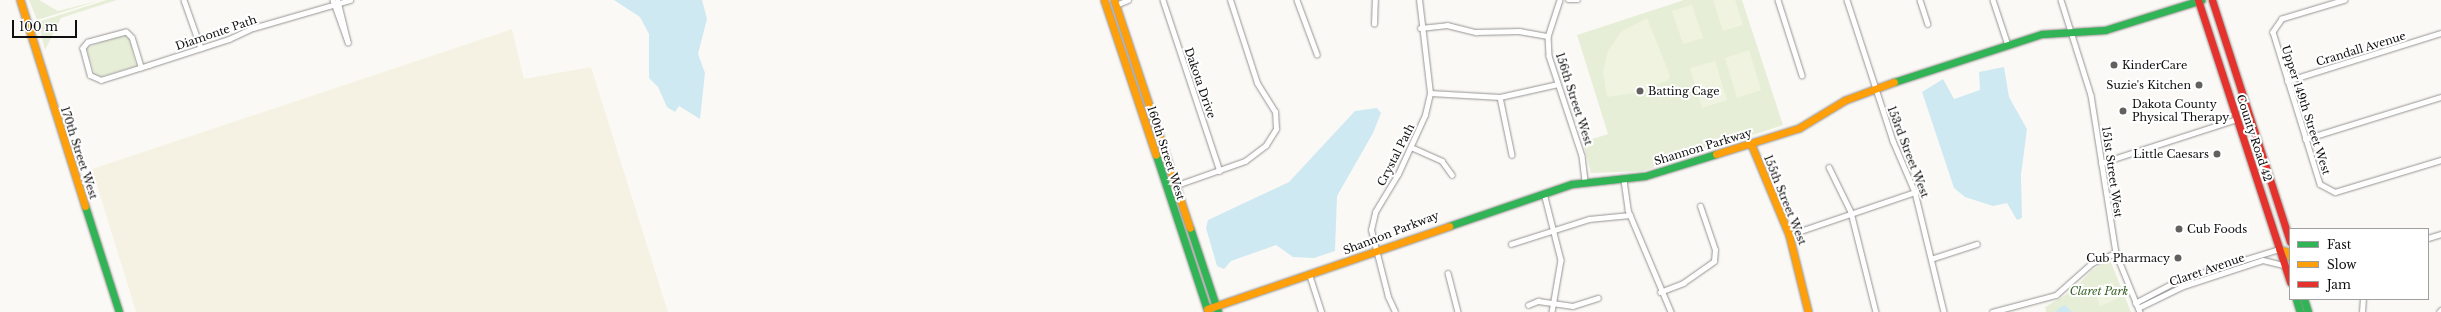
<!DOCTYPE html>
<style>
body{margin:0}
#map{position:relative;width:2441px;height:312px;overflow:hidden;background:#fbf9f5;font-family:"Libre Baskerville",serif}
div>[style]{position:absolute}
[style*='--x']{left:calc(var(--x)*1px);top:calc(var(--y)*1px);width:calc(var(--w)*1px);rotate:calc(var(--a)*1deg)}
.farmland>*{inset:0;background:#f6f2e3}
.green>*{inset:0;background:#e7eed7}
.pitch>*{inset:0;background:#eff3e0}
.water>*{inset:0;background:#cee9f2}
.roads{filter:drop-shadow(0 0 1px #959493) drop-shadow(0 0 1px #959493)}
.street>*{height:4.5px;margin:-2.25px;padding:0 2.25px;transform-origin:2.25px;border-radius:2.25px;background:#fefefe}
.fast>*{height:7px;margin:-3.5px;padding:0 3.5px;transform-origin:3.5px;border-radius:3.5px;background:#30b455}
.slow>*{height:7px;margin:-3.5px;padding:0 3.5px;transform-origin:3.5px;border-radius:3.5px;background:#ff9f0a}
.jam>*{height:7px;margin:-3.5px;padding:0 3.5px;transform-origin:3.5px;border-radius:3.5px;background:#e5322d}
.dots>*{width:11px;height:11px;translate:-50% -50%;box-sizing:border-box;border:2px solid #fff;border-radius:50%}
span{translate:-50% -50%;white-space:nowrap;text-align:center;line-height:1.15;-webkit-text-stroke:4px #fff;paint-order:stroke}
.street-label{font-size:11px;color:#0f0f0f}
.poi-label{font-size:11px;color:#0f0f0f}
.left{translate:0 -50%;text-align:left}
.right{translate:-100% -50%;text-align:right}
.park-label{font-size:11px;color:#376125;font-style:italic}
.legend{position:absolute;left:2289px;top:228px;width:140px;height:72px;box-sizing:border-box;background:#fff;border:1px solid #9f9f9f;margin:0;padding:5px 7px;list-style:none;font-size:12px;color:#0f0f0f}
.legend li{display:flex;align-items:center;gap:8px;height:20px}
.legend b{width:20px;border:1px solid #9f9f9f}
.scale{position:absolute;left:12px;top:20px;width:65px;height:18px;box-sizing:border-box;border:2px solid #0f0f0f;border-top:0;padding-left:5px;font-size:12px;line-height:14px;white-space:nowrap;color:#0f0f0f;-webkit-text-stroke:3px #fff;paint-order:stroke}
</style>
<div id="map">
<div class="farmland">
<div style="clip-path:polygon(512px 29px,524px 79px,591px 67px,668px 312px,136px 312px,92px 169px)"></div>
</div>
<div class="green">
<div style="clip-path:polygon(29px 0,39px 0,58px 11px,101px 0,37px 20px)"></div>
<div style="clip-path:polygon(106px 0,117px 0,61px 18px,45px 50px,38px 22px)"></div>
<div style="clip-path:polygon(1684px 0,1742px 0,1783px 125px,1643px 171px,1591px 173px,1583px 142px,1608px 134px,1577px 35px)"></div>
<div style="clip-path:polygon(123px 34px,129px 37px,136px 66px,100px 77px,95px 75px,86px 48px)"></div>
<div style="clip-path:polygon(2110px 260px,2131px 312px,2046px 312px,2045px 307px,2072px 291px,2092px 270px)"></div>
</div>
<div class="pitch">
<div style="clip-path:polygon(1713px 0,1735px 0,1743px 25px,1723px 31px)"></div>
<div style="clip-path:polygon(1692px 5px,1703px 38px,1683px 44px,1672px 11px)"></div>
<div style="clip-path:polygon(1647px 18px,1670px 76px,1667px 81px,1646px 88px,1647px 91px,1607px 97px,1603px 72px,1608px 51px,1621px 32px)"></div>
<div style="clip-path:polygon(1749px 50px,1761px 90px,1737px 98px,1725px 58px)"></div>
<div style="clip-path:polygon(1715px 61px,1727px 100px,1702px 108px,1690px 68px)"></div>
<div style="clip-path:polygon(2113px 282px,2119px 298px,2100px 306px,2094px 290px)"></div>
</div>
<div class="water">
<div style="clip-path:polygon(614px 0,702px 0,707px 19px,698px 54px,705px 73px,700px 119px,679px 106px,675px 112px,667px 107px,658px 87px,649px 78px,649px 34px,640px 17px)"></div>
<div style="clip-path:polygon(2004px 67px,2009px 97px,2027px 129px,2021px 175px,2022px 218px,2017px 220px,2007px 203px,1993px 206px,1965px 197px,1954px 188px,1922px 92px,1943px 79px,1954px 99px,1980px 90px,1979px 72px)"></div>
<div style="clip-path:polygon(1377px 108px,1381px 113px,1373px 133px,1337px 196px,1335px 251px,1314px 258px,1293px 257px,1276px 245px,1231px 261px,1224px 269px,1217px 266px,1206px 228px,1208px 220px,1289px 182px,1355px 111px)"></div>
<div style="clip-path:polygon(2065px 305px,2072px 312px,2056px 312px,2060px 307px)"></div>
</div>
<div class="roads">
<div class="street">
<div style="--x:184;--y:0;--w:51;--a:70.5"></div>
<div style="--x:333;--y:0;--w:45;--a:70.3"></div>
<div style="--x:1163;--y:0;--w:180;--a:71.6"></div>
<div style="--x:1297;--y:0;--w:58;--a:69.7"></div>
<div style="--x:1560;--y:0;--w:38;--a:108"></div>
<div style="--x:1548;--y:36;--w:20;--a:87"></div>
<div style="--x:1549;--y:56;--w:105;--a:71.7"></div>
<div style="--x:1582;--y:156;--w:25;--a:83"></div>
<div style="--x:1568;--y:0;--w:10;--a:0"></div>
<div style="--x:1778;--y:0;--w:79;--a:72.3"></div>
<div style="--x:1847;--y:0;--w:148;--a:71.9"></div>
<div style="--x:1893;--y:141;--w:56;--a:66.7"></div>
<div style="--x:1915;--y:192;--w:123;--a:76.4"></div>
<div style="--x:1920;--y:0;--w:25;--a:72"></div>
<div style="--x:1993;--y:0;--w:47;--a:71.6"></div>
<div style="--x:2061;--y:0;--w:100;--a:72.5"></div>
<div style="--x:2091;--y:95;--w:160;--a:81"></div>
<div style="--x:2116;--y:253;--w:64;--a:67.9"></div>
<div style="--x:2345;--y:0;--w:66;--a:163.2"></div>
<div style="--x:2282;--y:19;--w:16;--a:125"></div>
<div style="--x:2273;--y:32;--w:159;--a:72.8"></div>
<div style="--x:2320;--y:184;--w:17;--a:28"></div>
<div style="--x:2335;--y:192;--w:111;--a:-16.8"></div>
<div style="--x:338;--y:1;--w:42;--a:76.3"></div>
<div style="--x:1116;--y:5;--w:13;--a:-23"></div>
<div style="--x:1374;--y:24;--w:24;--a:-88"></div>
<div style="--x:1420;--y:28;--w:27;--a:-6"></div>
<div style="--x:1447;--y:25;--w:30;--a:14"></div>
<div style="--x:1476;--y:32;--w:43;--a:-1.3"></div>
<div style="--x:1519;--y:31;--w:29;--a:10"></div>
<div style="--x:141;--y:68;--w:31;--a:-107"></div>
<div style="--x:132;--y:38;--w:8;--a:-135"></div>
<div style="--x:126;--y:32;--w:39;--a:165"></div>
<div style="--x:88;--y:42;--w:8;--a:130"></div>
<div style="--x:83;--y:48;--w:28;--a:75"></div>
<div style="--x:90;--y:75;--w:12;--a:24"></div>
<div style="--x:101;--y:80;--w:50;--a:-17.4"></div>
<div style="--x:149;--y:65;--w:84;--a:-18"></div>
<div style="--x:229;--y:39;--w:26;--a:-25"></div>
<div style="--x:253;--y:28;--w:101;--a:-16.1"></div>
<div style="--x:2287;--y:81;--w:161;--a:-17.3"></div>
<div style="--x:1430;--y:93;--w:70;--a:3.3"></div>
<div style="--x:1500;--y:97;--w:59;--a:-12.6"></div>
<div style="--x:1500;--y:97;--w:59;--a:78.3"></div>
<div style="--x:2305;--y:139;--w:142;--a:-17.2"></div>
<div style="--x:1411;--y:147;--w:34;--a:24"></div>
<div style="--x:1442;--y:161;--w:17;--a:54"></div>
<div style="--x:2101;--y:163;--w:143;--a:-17.9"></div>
<div style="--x:1829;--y:167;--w:50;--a:63.9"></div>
<div style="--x:1851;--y:212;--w:103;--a:76"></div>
<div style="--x:1624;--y:180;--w:30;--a:82"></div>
<div style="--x:1628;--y:210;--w:111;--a:67.1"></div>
<div style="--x:1177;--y:185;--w:72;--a:-19.4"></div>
<div style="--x:1245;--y:161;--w:26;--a:-37"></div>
<div style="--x:1266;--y:145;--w:19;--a:-58"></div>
<div style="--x:1276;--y:129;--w:17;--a:-93"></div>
<div style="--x:1275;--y:112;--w:34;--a:-122"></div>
<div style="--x:1257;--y:83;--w:87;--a:-108"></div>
<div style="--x:1544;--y:193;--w:69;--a:75.8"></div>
<div style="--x:1561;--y:260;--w:53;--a:99.8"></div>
<div style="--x:1789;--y:235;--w:133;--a:-18.8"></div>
<div style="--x:2428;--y:238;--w:14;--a:-17"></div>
<div style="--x:1511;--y:244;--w:82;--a:-17.8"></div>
<div style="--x:1589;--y:219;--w:41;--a:-5.6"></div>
<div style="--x:1931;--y:259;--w:48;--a:-18.1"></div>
<div style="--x:1448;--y:273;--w:40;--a:75.6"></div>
<div style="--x:1310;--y:276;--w:38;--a:72"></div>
<div style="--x:1660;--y:292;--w:25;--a:-21"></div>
<div style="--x:1683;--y:283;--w:38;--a:-35"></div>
<div style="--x:1714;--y:261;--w:11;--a:-85"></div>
<div style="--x:1715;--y:250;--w:46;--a:-108.8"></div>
<div style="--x:2135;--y:303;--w:50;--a:-27.6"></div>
<div style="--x:2179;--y:280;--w:105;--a:-17.2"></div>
<div style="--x:1528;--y:305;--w:11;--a:-22"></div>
<div style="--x:1538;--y:301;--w:35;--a:8"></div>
<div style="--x:1573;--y:306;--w:26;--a:-18"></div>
<div style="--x:2138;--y:308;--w:48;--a:-26"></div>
<div style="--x:2181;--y:287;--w:86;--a:-18.2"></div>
<div style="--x:2263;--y:260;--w:21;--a:14"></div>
<div style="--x:1395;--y:312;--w:17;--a:-115"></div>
<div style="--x:1388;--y:297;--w:69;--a:-104.2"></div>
<div style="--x:1371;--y:230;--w:18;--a:-77"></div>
<div style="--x:1375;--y:212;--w:44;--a:-58.8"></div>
<div style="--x:1398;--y:174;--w:65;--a:-65.4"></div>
<div style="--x:1425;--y:115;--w:23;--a:-77"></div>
<div style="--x:1430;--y:93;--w:94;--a:-96.7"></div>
<div style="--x:1992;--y:312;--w:66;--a:-14.9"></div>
<div style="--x:2056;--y:295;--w:48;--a:-41.6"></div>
<div style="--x:2092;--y:263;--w:26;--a:-23"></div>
<div style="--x:2362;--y:312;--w:13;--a:-86"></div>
<div style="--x:2439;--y:312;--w:3;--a:-45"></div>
</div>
<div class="fast">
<div style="--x:1894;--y:82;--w:156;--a:-18"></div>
<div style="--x:2042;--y:34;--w:63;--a:-3.6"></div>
<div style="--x:2105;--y:30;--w:101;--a:-17.4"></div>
<div style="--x:1156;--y:155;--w:165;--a:71.7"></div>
<div style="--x:85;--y:206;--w:111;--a:72.2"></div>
<div style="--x:1449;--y:226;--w:130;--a:-18.9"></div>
<div style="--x:1572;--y:184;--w:73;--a:-6.3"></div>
<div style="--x:1645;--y:176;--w:74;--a:-17.2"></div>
<div style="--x:1190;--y:228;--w:89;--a:71.6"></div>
<div style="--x:2296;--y:299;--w:14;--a:73"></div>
<div style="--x:2304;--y:299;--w:14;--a:73"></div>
</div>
<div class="slow">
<div style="--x:20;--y:0;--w:216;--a:72.5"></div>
<div style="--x:1104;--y:0;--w:163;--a:71.5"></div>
<div style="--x:1114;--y:0;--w:240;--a:71.6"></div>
<div style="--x:1751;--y:144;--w:99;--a:67.3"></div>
<div style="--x:1789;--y:235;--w:79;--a:76.1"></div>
<div style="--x:1716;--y:154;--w:87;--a:-17.4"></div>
<div style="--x:1799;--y:128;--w:54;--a:-31.3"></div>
<div style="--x:1845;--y:100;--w:52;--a:-20.2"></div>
<div style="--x:2279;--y:249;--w:9;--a:18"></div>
<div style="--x:2288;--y:252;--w:5;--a:68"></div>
<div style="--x:1207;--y:309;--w:256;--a:-18.9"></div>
</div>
<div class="jam">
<div style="--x:2198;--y:0;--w:297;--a:71.9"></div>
<div style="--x:2212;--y:0;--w:254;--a:72.1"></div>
</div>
</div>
<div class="dots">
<div style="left:2114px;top:65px;background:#626160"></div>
<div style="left:2199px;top:85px;background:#626160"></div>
<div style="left:1640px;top:91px;background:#626160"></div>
<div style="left:2123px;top:111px;background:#626160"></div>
<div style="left:2217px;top:154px;background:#626160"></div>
<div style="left:2179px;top:229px;background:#626160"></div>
<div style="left:2178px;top:258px;background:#626160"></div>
</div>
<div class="street-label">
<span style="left:216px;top:33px;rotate:-19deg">Diamonte Path</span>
<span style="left:2361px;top:49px;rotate:-17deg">Crandall Avenue</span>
<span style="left:1200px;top:83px;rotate:71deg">Dakota Drive</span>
<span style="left:1574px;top:99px;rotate:72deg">156th Street West</span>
<span style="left:2306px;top:110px;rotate:72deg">Upper 149th Street West</span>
<span style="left:2254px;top:138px;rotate:72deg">County Road 42</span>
<span style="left:1703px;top:147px;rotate:-17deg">Shannon Parkway</span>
<span style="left:1908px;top:152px;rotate:69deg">153rd Street West</span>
<span style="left:79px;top:153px;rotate:72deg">170th Street West</span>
<span style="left:1166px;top:153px;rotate:72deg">160th Street West</span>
<span style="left:1396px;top:155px;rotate:-63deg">Crystal Path</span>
<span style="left:2112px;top:172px;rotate:82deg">151st Street West</span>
<span style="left:1785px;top:200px;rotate:68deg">155th Street West</span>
<span style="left:1391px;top:233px;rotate:-21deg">Shannon Parkway</span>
<span style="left:2207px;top:270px;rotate:-19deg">Claret Avenue</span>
</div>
<div class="poi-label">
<span class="left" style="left:2122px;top:65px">KinderCare</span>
<span class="right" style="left:2191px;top:85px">Suzie's Kitchen</span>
<span class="left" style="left:1648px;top:91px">Batting Cage</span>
<span class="left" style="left:2132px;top:111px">Dakota County<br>Physical Therapy</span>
<span class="right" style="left:2209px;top:154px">Little Caesars</span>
<span class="left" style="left:2187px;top:229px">Cub Foods</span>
<span class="right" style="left:2170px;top:258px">Cub Pharmacy</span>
</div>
<div class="park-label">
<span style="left:2099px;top:291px">Claret Park</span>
</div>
<ul class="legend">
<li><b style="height:5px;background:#30b455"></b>Fast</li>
<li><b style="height:5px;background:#ff9f0a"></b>Slow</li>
<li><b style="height:5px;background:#e5322d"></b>Jam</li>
</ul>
<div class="scale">100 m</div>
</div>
